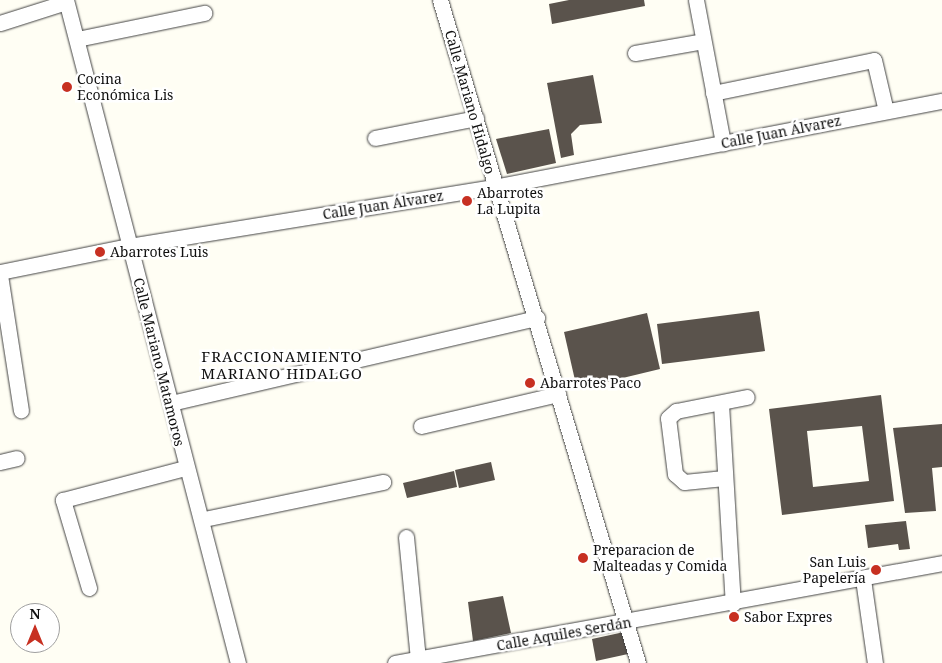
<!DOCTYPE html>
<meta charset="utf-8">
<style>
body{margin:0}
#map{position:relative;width:942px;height:663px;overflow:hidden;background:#fffef4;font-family:"Noto Serif",serif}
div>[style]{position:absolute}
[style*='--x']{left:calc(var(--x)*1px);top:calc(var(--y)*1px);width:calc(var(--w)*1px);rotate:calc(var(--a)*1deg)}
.building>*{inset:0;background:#5a534c}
.roads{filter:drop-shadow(0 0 1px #434343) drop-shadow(0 0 1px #434343)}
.street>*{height:15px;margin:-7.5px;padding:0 7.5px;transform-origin:7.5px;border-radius:7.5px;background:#fff}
.dots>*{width:14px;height:14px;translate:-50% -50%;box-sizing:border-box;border:2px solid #fff;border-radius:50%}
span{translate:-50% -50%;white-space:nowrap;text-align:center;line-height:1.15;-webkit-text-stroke:5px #fff;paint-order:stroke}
.poi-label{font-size:14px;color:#101010}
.left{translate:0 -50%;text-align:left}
.right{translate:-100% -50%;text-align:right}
.street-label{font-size:14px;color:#101010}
.neighbourhood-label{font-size:15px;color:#101010;letter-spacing:1px}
.north{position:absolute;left:10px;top:603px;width:50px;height:50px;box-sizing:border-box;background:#fff;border:1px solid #9f9f9f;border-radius:50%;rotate:0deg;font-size:14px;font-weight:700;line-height:20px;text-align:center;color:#101010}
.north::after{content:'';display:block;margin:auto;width:18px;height:22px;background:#c73022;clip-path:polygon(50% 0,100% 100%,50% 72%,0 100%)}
</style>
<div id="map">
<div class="building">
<div style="clip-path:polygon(569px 0,644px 0,645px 6px,552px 24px,549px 4px)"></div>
<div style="clip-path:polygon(593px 75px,602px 123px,580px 125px,571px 134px,574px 155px,561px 158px,547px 83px)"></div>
<div style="clip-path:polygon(549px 129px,556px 163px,507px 174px,496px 139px)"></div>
<div style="clip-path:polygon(759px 311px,765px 351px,662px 364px,657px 324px)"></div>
<div style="clip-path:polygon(647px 313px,660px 369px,577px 389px,564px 332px)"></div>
<div style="clip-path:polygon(evenodd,881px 395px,894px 501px,782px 515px,769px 409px,881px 395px,862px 426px,869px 481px,813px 487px,807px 431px,862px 426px)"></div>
<div style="clip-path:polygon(942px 424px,942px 467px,932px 468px,936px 511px,905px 513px,893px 428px)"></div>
<div style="clip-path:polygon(491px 462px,495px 480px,459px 488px,455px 470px)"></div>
<div style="clip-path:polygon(454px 471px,457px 487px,407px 498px,403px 483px)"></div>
<div style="clip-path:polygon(906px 521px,910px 549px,899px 550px,898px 544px,868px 548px,865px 525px)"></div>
<div style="clip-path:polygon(503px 596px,511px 633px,473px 641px,468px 602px)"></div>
<div style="clip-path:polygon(624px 632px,628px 654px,596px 661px,592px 639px)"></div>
</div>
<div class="roads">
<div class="street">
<div style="--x:66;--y:0;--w:685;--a:75.46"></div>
<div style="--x:440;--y:0;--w:692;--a:73.37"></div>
<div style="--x:696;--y:0;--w:146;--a:79.3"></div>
<div style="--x:0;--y:23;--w:69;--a:-17.7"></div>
<div style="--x:77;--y:39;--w:130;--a:-11.6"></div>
<div style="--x:635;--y:53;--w:69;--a:-10"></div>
<div style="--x:713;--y:93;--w:164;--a:-11.6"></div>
<div style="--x:874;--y:60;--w:52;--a:76.8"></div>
<div style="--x:375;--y:138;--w:103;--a:-11.2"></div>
<div style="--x:0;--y:272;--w:132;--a:-11.4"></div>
<div style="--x:129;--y:246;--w:370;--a:-9.2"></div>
<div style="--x:494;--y:187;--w:456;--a:-10.9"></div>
<div style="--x:0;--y:275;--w:137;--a:81.2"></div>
<div style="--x:171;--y:403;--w:376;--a:-13.1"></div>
<div style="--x:721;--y:404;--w:200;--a:86.6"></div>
<div style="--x:421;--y:426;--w:141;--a:-13.1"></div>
<div style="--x:0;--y:462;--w:17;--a:-13"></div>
<div style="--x:724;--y:478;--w:40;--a:174.3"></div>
<div style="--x:684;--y:482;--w:12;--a:-138"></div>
<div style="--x:675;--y:474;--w:56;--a:-97.1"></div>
<div style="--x:668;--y:418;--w:11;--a:-41"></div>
<div style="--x:676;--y:411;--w:72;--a:-11.2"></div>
<div style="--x:204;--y:519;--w:183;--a:-11.7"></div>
<div style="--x:406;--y:537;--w:123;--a:84.4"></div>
<div style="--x:863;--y:579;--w:85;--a:81.9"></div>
<div style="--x:89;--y:588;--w:92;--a:-106.5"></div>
<div style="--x:63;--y:500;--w:126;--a:-14.7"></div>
<div style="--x:395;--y:663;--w:556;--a:-10.36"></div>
</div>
</div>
<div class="dots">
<div style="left:67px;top:87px;background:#c73022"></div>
<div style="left:467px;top:201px;background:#c73022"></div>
<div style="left:100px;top:252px;background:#c73022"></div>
<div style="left:530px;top:383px;background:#c73022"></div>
<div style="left:583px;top:558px;background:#c73022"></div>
<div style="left:876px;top:570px;background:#c73022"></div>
<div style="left:734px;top:617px;background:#c73022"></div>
</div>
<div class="poi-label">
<span class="left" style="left:77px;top:87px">Cocina<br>Económica Lis</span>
<span class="left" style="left:477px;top:201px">Abarrotes<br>La Lupita</span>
<span class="left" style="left:110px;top:252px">Abarrotes Luis</span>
<span class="left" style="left:540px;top:383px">Abarrotes Paco</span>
<span class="left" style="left:593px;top:558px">Preparacion de<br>Malteadas y Comida</span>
<span class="right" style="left:866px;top:570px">San Luis<br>Papelería</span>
<span class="left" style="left:744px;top:617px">Sabor Expres</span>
</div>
<div class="street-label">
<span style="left:470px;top:102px;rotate:74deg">Calle Mariano Hidalgo</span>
<span style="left:781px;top:132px;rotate:-11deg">Calle Juan Álvarez</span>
<span style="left:383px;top:205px;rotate:-9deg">Calle Juan Álvarez</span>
<span style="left:159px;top:362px;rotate:76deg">Calle Mariano Matamoros</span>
<span style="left:564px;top:634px;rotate:-10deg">Calle Aquiles Serdán</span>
</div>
<div class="neighbourhood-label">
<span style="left:282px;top:365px">FRACCIONAMIENTO<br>MARIANO HIDALGO</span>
</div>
<div class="north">N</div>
</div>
